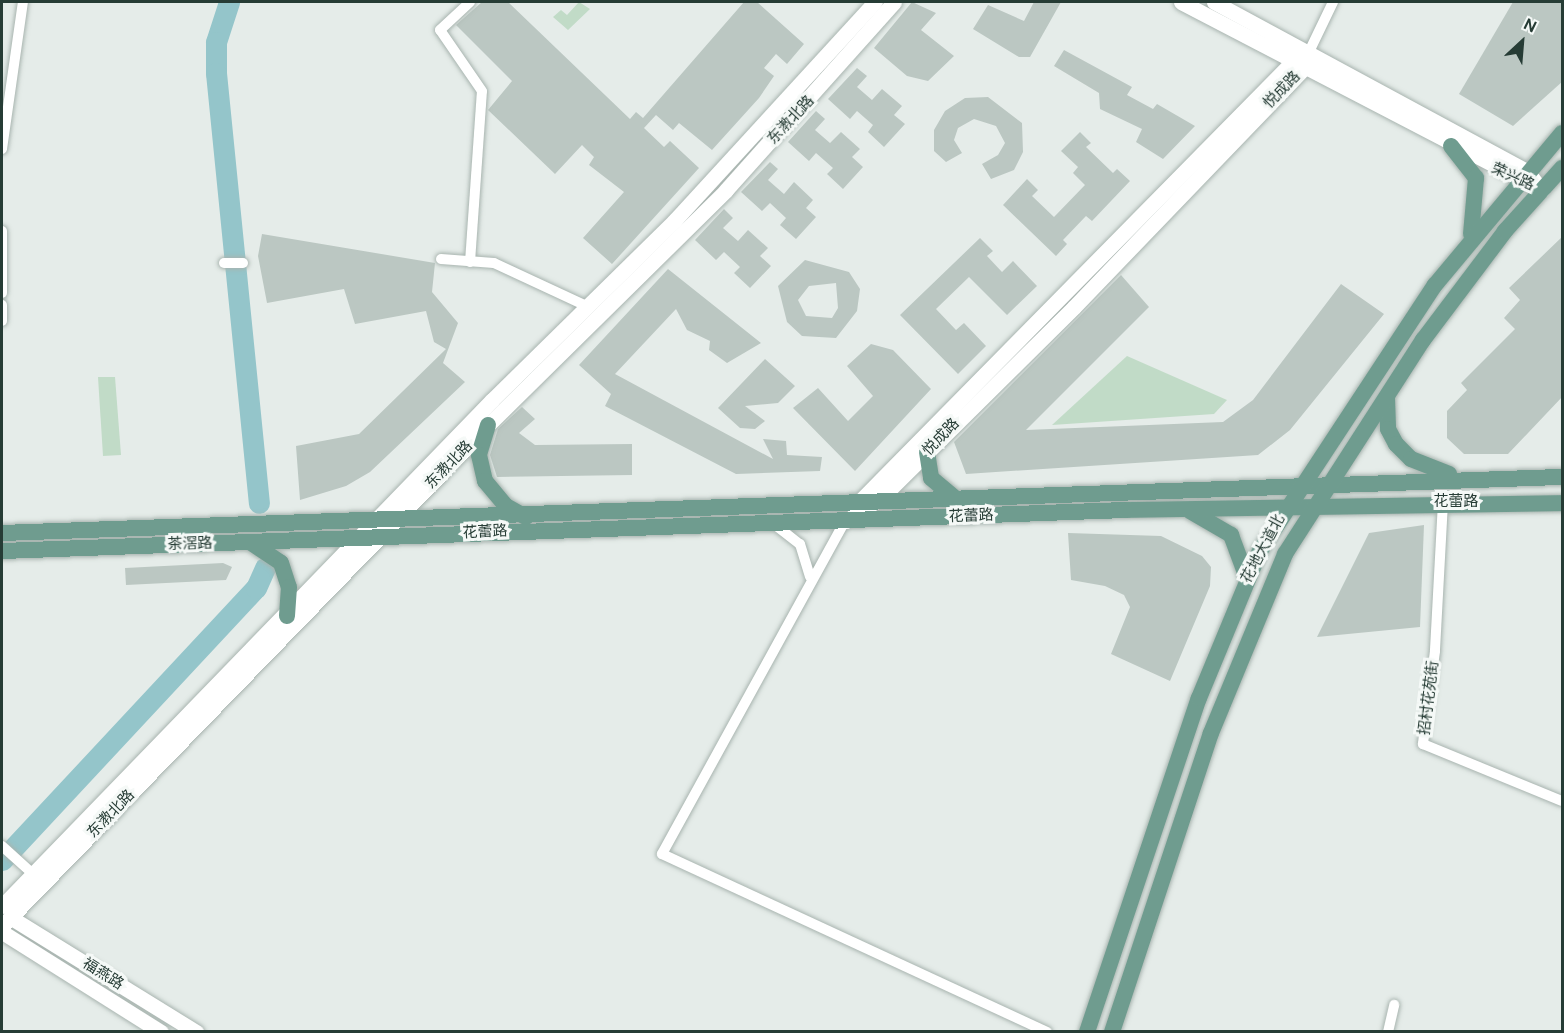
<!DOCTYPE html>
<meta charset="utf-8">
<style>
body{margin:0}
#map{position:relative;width:1564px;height:1033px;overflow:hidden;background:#e5ece9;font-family:"DM Sans","Noto Sans SC",sans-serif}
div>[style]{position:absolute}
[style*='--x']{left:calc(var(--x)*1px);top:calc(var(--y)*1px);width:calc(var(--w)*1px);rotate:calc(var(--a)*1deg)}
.green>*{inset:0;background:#c1dbc7}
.river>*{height:21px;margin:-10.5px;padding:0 10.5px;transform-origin:10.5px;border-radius:10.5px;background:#94c5ca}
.building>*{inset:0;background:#bbc7c2}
.roads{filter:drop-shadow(0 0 2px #a8b4af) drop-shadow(0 0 2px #a8b4af)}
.street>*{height:10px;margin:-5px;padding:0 5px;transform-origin:5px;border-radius:5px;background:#fff}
.secondary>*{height:15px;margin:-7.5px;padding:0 7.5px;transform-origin:7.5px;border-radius:7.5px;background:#fff}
.primary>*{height:16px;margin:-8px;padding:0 8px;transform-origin:8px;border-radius:8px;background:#6f9c8f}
span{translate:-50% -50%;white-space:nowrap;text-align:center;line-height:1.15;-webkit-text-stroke:6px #f5f9f7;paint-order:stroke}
.street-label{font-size:15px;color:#263c35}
.frame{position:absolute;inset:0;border:3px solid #263c35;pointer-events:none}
.north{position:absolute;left:1492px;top:12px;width:60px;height:60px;-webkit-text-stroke:4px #f5f9f7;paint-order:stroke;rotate:26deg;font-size:16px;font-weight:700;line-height:24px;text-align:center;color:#263c35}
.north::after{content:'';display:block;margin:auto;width:21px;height:27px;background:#263c35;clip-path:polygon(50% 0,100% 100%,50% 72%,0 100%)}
</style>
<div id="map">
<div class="green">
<div style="clip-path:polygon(579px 2px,590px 9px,568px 30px,553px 17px,561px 10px,567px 15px)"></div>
<div style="clip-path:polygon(1127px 356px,1227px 400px,1214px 414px,1052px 425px)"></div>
<div style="clip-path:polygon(98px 377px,115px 377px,121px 455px,103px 456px)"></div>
</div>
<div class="river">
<div style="--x:229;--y:2;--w:42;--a:108"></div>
<div style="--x:216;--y:42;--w:31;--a:90"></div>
<div style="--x:216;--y:73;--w:432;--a:84.3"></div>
<div style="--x:2;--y:860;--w:372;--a:-47"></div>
<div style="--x:256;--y:588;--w:22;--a:-66"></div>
</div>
<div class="building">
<div style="clip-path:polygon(482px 2px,508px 2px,630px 119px,636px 112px,643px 118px,744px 2px,757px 2px,804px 44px,787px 64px,776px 54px,764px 68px,774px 76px,759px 98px,712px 150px,679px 123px,673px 130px,656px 115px,644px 128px,664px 147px,670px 141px,699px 168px,612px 264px,583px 238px,624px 192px,589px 165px,594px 157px,582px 145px,555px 174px,488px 110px,512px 81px,456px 25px)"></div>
<div style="clip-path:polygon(912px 2px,936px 13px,921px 30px,954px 56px,928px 81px,907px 76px,874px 48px)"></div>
<div style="clip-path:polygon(1034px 2px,1061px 2px,1030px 57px,1019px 57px,973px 29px,988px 5px,1024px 21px)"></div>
<div style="clip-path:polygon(1513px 2px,1563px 2px,1563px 81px,1513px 126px,1459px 94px)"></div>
<div style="clip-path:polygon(1064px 50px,1132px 87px,1127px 95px,1153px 109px,1157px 104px,1195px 126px,1163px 159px,1136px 142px,1142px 129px,1100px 109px,1099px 93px,1054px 66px)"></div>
<div style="clip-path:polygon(857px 68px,867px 76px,857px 87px,872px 100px,882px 89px,902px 106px,894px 115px,905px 124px,884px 147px,868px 132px,873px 125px,857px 111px,850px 119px,828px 99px)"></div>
<div style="clip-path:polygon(988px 97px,1022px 123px,1023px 152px,1014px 170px,991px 179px,982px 164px,998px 155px,1005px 143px,996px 126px,974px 119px,958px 128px,954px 140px,962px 153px,946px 162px,934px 151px,934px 130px,945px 111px,965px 98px)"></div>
<div style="clip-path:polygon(816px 111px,825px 119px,815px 130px,830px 143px,841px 132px,860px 149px,852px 157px,863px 167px,843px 189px,827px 174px,833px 168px,816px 153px,809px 161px,788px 142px)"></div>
<div style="clip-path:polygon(1080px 132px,1091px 143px,1086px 147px,1113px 173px,1117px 169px,1130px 181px,1092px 221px,1086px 216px,1063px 240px,1067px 244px,1056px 256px,1003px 205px,1027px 179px,1038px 190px,1032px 196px,1054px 217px,1085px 185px,1073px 173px,1078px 167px,1061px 151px)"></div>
<div style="clip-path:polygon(770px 162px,778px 169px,768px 180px,784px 194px,794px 182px,813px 200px,806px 208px,816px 217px,796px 239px,780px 225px,786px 218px,770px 203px,762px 211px,741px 192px)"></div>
<div style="clip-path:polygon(724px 209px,733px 218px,723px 228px,738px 241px,748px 230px,768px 248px,760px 256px,771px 266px,750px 288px,734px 273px,740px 267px,724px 252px,716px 260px,695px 240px)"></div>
<div style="clip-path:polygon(262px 234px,435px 263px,432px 292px,458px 323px,443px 363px,465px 382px,370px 472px,346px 486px,300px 500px,296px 446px,359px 434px,446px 349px,434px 342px,426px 311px,355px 324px,344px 289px,267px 303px,258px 256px)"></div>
<div style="clip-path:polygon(1563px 236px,1563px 396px,1508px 454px,1464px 454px,1447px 438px,1447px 411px,1467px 390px,1461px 383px,1515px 329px,1504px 318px,1520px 300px,1509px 288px)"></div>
<div style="clip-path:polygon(980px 238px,993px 251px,987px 256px,1002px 272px,1013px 261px,1037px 286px,1007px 315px,969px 277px,936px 309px,956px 330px,964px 323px,986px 346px,958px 374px,900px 315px)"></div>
<div style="clip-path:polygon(evenodd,805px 260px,849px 272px,860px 289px,857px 311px,836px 338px,802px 336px,787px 322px,778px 286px,805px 260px,836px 283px,838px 308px,832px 318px,806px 316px,798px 300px,809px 286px,836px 283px)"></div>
<div style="clip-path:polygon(668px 269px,761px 343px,727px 363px,709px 350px,710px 341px,687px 330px,676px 309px,615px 374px,773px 459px,763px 439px,786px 441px,787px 455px,822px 457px,820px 471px,736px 474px,605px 406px,611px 394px,579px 365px)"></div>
<div style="clip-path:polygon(1121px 275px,1149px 307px,1026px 430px,1223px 422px,1253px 400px,1341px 284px,1384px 314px,1290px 430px,1258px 455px,966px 474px,954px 442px)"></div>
<div style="clip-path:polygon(871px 344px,893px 350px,931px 389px,855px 471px,793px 408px,818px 388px,848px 421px,873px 396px,847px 366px)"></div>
<div style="clip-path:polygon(765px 359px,795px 386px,778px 403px,745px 406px,765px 421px,755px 429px,740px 428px,718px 408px)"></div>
<div style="clip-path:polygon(522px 407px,535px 419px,519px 433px,535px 445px,632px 444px,632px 475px,497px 477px,490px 455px,498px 429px)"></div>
<div style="clip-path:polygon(1424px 525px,1420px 627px,1317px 637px,1369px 533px)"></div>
<div style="clip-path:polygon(1068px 533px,1161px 536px,1202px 556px,1211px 567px,1210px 586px,1170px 681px,1111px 654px,1130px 607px,1124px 595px,1105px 586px,1071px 580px)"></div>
<div style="clip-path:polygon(223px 563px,232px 567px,226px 580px,126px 585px,125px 568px)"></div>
</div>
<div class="roads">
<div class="street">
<div style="--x:1308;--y:54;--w:58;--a:-64.3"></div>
<div style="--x:2;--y:149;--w:148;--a:-81.9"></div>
<div style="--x:2;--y:231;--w:62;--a:90"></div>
<div style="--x:441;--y:259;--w:53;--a:4.3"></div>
<div style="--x:494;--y:263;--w:105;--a:24.9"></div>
<div style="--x:470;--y:262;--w:171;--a:-86"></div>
<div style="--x:482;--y:91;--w:74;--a:-124.5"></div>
<div style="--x:440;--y:30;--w:41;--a:-43"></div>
<div style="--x:224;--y:263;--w:19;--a:0"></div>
<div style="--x:2;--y:305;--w:16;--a:90"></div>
<div style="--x:1443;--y:502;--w:149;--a:93.1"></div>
<div style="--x:1435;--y:651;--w:94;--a:97.4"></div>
<div style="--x:1423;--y:744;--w:150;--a:22.3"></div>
<div style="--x:845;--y:521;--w:380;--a:118.8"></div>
<div style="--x:662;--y:854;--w:424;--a:24.8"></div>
<div style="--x:774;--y:524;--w:33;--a:38"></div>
<div style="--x:800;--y:544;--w:34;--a:73"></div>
<div style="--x:2;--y:846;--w:42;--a:42.1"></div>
<div style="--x:1388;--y:1032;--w:28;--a:-77"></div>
</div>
<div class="secondary">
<div style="--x:1181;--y:2;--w:407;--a:27.5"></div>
<div style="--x:1214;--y:2;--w:356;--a:28.4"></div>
<div style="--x:1527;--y:171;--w:15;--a:53"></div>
<div style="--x:854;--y:507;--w:626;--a:-45.45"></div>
<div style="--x:1293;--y:61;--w:17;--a:-25"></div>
<div style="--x:846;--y:521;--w:43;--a:-33.7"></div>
<div style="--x:882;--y:497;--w:270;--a:-44.7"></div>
<div style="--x:1074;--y:307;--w:332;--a:-46.1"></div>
<div style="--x:1304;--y:68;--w:15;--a:-74"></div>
<div style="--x:2;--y:906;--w:704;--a:-45.92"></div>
<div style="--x:492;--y:400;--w:257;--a:-44.5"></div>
<div style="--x:675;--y:220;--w:296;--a:-47.5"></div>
<div style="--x:10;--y:917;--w:219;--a:31.7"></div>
<div style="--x:2;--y:926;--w:698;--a:-45.87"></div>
<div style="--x:488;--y:425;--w:334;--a:-44.6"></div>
<div style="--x:726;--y:190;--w:252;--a:-48.2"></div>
<div style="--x:2;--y:932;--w:188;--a:32.2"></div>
</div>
<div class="primary">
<div style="--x:1451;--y:146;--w:41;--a:52"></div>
<div style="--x:1476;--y:178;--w:56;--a:95.1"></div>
<div style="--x:1387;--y:398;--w:31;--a:88"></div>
<div style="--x:1388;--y:429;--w:17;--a:62"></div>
<div style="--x:1396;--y:444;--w:21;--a:45"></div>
<div style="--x:1411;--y:459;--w:41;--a:21.5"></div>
<div style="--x:488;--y:425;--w:31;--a:107"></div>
<div style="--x:479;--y:455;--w:27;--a:77"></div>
<div style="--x:485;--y:481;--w:33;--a:50"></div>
<div style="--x:506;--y:506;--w:23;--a:29"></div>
<div style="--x:927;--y:452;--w:26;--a:81"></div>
<div style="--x:931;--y:478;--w:35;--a:40"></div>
<div style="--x:1190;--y:511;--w:48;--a:30.3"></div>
<div style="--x:1231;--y:535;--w:46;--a:69.6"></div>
<div style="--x:2;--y:533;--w:1561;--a:-2.06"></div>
<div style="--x:250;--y:542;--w:37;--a:34"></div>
<div style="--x:281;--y:563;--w:25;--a:72"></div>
<div style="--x:289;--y:587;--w:29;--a:94"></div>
<div style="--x:2;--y:551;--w:1125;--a:-2.09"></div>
<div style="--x:1126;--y:510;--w:436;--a:-0.9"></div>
<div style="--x:1087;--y:1032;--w:352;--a:-71.5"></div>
<div style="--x:1199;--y:698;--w:159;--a:-67.5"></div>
<div style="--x:1260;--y:551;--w:318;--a:-56.7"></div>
<div style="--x:1435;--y:285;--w:198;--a:-50.1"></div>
<div style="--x:1112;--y:1032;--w:315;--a:-71.7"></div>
<div style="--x:1211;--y:733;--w:194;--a:-67.5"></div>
<div style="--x:1285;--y:554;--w:255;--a:-57.2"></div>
<div style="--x:1423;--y:340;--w:136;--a:-53"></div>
<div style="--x:1505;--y:231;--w:85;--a:-47.9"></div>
</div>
</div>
<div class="street-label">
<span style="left:1282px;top:90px;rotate:-46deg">悦成路</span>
<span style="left:791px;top:120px;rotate:-47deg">东漖北路</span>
<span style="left:1513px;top:177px;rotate:24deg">荣兴路</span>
<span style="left:941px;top:437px;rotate:-46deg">悦成路</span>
<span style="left:449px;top:465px;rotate:-46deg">东漖北路</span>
<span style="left:1456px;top:502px">花蕾路</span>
<span style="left:971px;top:516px;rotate:-2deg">花蕾路</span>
<span style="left:485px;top:532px;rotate:-3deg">花蕾路</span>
<span style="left:190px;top:544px;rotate:-2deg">茶滘路</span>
<span style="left:1263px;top:549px;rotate:-62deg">花地大道北</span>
<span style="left:1429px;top:698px;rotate:-83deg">招村花苑街</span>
<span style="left:111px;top:814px;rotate:-46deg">东漖北路</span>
<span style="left:103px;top:974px;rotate:32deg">福燕路</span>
</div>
<div class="frame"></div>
<div class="north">N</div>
</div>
